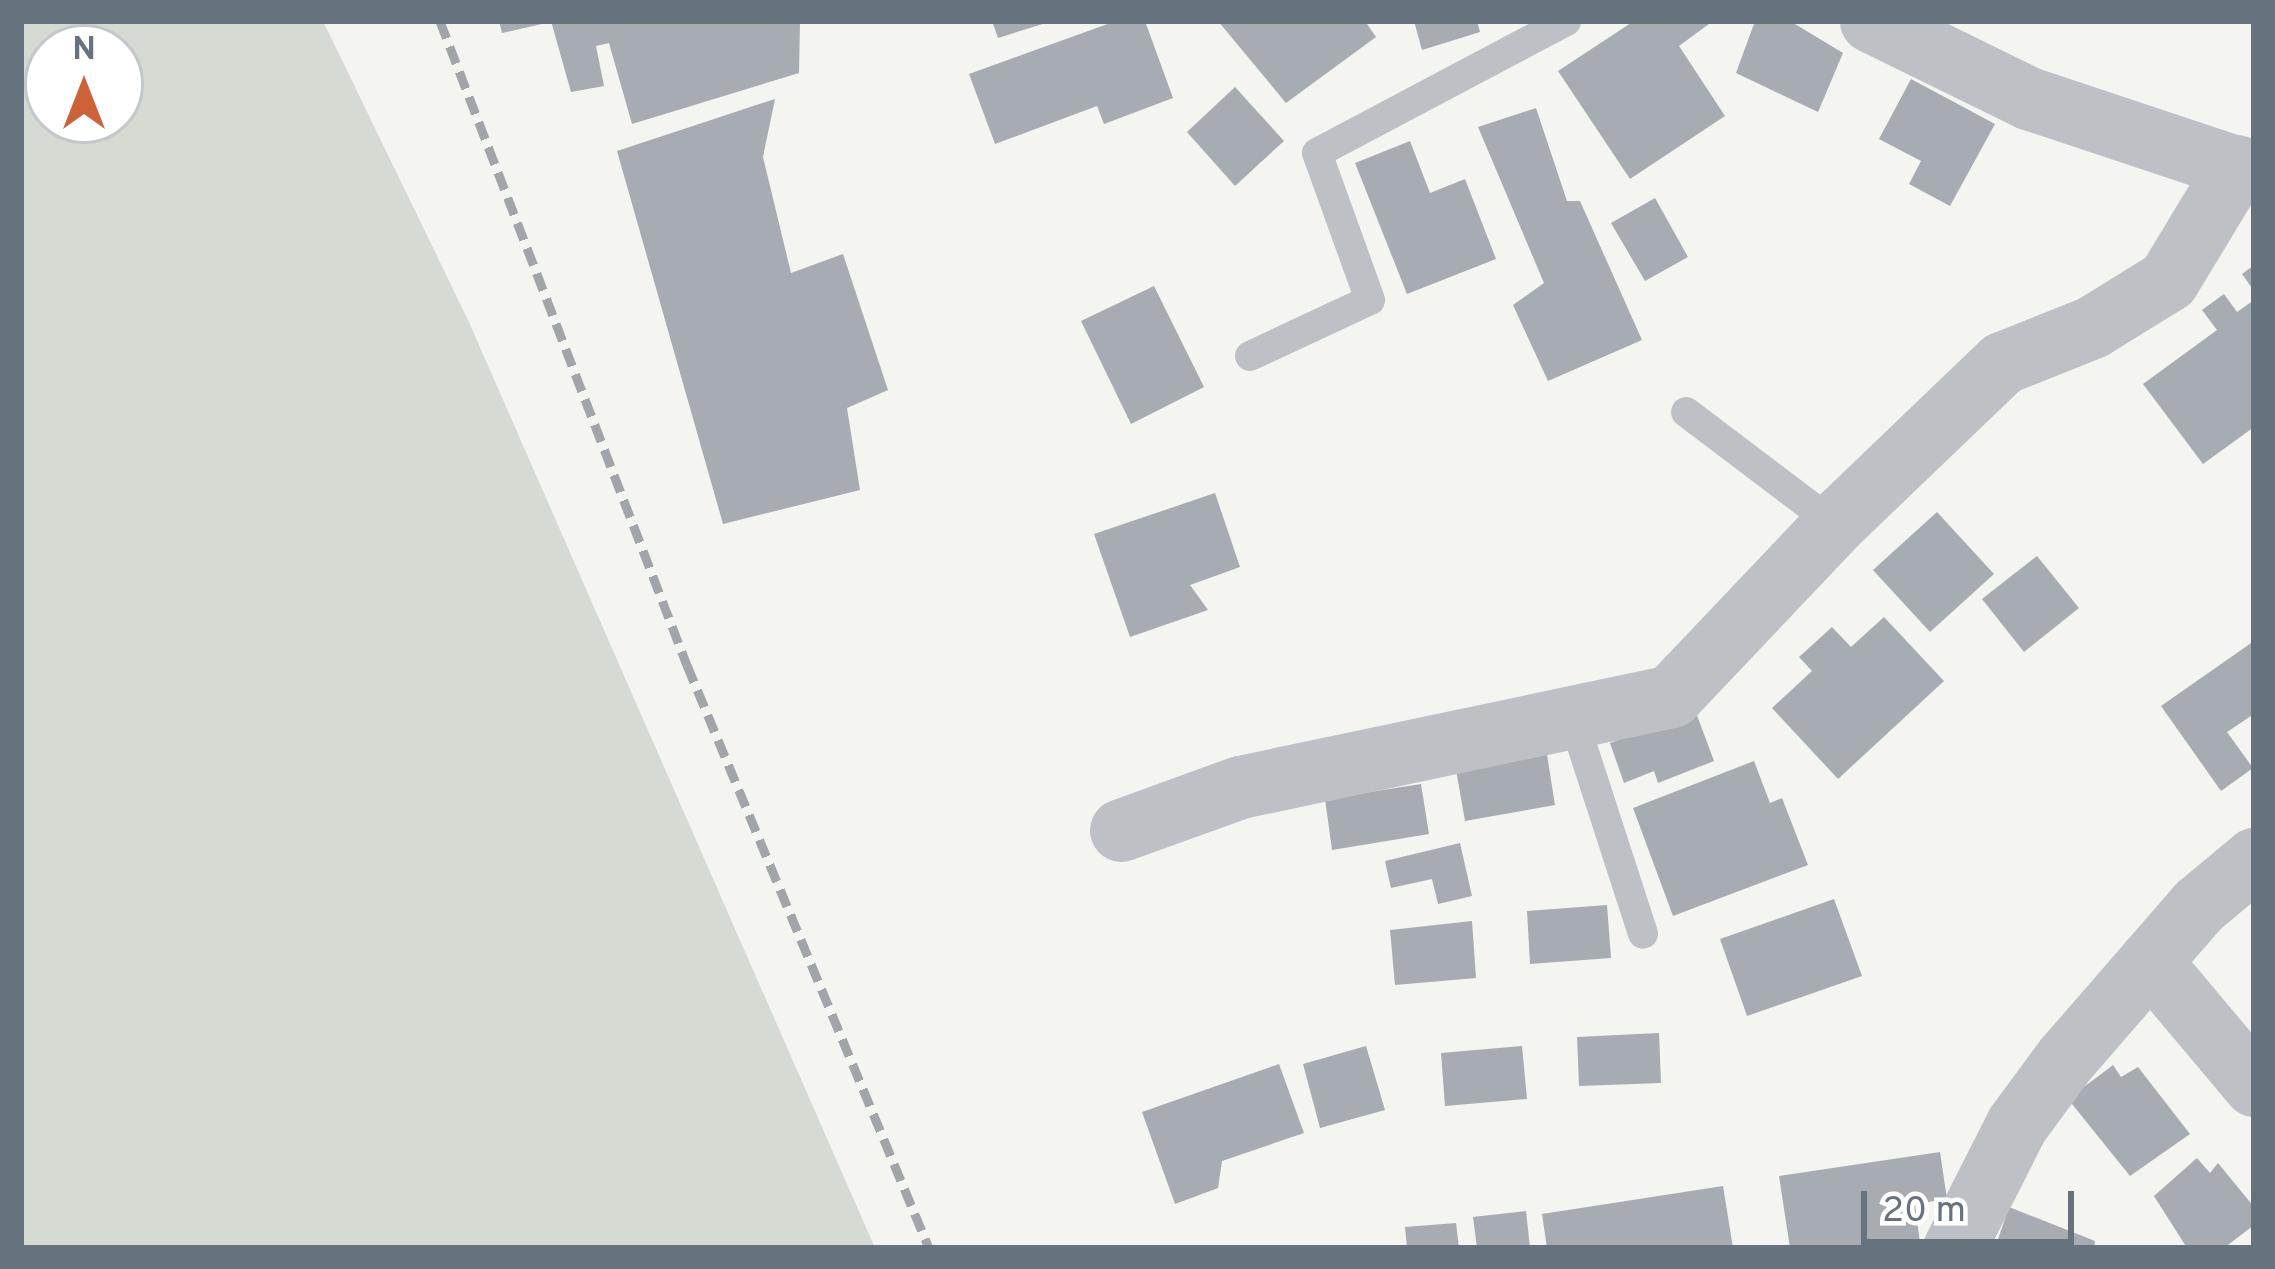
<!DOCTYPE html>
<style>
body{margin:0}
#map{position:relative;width:2275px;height:1269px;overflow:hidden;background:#f4f4f0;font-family:Overpass,sans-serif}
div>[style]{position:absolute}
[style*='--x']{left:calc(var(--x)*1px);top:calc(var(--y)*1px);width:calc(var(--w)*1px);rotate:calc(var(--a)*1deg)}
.green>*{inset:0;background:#d5dad2}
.building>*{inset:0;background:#a6acb2}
.service>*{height:30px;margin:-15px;padding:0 15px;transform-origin:15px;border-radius:15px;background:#bdc0c4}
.minor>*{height:63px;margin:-31.5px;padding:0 31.5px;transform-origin:31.5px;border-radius:31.5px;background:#bdc0c4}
.rail>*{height:9px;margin-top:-4.5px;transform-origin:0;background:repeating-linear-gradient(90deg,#a1a5aa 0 18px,transparent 0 27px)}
span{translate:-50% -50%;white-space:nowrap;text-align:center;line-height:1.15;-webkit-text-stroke:12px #fff;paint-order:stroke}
.frame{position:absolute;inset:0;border:24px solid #66727e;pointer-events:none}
.north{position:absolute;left:24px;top:24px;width:120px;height:120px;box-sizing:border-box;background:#fff;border:3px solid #c2c7cb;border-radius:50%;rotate:0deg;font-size:33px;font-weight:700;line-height:48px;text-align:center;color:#66727e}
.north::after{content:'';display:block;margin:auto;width:42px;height:54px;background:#cd6137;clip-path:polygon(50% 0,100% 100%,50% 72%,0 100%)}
.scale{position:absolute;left:1861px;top:1191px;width:213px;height:54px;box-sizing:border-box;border:6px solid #66727e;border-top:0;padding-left:15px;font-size:36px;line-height:42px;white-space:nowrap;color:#66727e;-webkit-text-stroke:9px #fff;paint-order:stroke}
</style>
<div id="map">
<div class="green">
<div style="clip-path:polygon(evenodd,21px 21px,323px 21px,468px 320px,875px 1248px,21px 1248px,21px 21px,48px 48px,120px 48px,120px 120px,48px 120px,48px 48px)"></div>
</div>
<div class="building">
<div style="clip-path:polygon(499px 21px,546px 21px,546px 23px,502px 33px)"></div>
<div style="clip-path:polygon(551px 21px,800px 21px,799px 73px,632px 124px,609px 43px,596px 46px,604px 86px,571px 92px)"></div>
<div style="clip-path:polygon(992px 21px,1049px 21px,1049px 22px,998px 38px)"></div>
<div style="clip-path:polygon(1116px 21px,1145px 21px,1173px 98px,1104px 124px,1097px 106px,995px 144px,969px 74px)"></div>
<div style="clip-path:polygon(1218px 21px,1365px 21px,1376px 37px,1286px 103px)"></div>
<div style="clip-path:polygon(1414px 21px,1477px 21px,1480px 32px,1422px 50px)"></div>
<div style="clip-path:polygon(1634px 21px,1713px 21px,1679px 46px,1725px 116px,1630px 179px,1558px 71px)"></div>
<div style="clip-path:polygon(1755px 21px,1790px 21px,1843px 53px,1818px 112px,1736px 73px)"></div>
<div style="clip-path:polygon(1911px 79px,1995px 124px,1950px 206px,1909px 184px,1921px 161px,1879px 139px)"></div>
<div style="clip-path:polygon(1235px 87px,1284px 141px,1235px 186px,1187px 132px)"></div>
<div style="clip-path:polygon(775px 99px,763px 157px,791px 273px,843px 254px,888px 390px,847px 408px,860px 490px,723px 524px,617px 151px)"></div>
<div style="clip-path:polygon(1536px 108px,1567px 201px,1580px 201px,1642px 340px,1548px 381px,1513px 305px,1544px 283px,1478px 127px)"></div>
<div style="clip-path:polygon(1410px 141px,1430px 193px,1465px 179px,1496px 259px,1407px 294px,1355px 163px)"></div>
<div style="clip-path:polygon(1655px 198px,1688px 257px,1645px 281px,1611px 223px)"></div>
<div style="clip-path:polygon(2254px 265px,2254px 291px,2242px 274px)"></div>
<div style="clip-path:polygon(1154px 286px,1204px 387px,1131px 424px,1081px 321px)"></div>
<div style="clip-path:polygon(2224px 294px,2237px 312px,2254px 300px,2254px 427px,2203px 464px,2143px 384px,2217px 330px,2202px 310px)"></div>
<div style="clip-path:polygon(1215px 493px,1240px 567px,1190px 585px,1208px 610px,1130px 637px,1094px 534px)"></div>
<div style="clip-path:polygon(1937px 512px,1994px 574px,1930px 632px,1873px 570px)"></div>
<div style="clip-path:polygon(2037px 556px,2079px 608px,2024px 652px,1982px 599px)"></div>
<div style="clip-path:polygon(1884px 617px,1944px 681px,1838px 779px,1772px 708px,1812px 671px,1799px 657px,1832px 627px,1851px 647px)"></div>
<div style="clip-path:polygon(2254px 641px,2254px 714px,2227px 732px,2253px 768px,2221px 791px,2161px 706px)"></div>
<div style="clip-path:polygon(1695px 710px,1714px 761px,1658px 783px,1654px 771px,1624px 783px,1610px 743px)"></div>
<div style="clip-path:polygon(1546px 748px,1555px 805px,1465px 821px,1455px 764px)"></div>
<div style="clip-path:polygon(1754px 761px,1770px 803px,1782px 798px,1808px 865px,1673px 916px,1633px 808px)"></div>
<div style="clip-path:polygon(1421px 784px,1429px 834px,1332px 850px,1325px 799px)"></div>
<div style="clip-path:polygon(1460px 843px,1472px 896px,1438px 904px,1432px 879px,1391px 888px,1385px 861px)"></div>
<div style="clip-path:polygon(1834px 899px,1862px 976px,1747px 1016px,1720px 939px)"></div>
<div style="clip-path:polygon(1607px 905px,1611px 958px,1530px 964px,1527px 911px)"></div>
<div style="clip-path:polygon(1472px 921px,1476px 978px,1395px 985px,1390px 930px)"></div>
<div style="clip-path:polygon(1659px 1033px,1661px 1083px,1579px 1086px,1577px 1037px)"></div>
<div style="clip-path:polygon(1366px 1046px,1385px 1110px,1320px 1128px,1303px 1064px)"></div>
<div style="clip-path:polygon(1522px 1046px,1527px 1099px,1445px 1106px,1441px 1053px)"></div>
<div style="clip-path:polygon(1279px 1064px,1304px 1133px,1222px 1161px,1218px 1188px,1175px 1204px,1142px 1112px)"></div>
<div style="clip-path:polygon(2113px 1065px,2121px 1077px,2138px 1067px,2190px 1134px,2130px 1176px,2068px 1099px)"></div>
<div style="clip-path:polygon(1940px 1152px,1947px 1199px,1915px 1204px,1920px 1243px,1790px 1248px,1779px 1176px)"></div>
<div style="clip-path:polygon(2197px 1158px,2210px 1173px,2218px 1163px,2254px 1207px,2254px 1225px,2224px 1248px,2187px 1248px,2154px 1196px)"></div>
<div style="clip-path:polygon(1723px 1186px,1733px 1248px,1547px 1248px,1542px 1214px)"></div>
<div style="clip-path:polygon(2009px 1207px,2095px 1241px,2094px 1248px,1995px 1248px)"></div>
<div style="clip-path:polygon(1526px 1211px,1530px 1248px,1477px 1248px,1473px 1217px)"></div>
<div style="clip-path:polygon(1456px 1223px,1459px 1248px,1407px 1248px,1405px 1227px)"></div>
</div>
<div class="service">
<div style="--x:1250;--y:356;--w:132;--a:-25"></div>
<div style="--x:1370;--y:300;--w:156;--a:-109.8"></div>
<div style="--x:1317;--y:153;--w:282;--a:-27.9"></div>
<div style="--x:1686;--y:412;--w:186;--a:37.1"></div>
<div style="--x:1571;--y:712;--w:233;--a:72"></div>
</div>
<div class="minor">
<div style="--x:1871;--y:21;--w:175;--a:26.1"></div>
<div style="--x:2028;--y:98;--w:238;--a:18.4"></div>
<div style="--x:1121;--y:830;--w:127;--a:-19.9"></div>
<div style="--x:1240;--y:787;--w:441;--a:-11.9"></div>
<div style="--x:1671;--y:696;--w:237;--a:-46.5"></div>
<div style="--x:1834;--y:524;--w:233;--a:-43.8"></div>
<div style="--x:2002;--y:363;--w:97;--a:-21.8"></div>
<div style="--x:2092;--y:327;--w:89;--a:-31.7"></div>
<div style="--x:2168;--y:280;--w:133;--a:-58.8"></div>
<div style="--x:2150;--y:961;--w:162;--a:50"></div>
<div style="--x:1954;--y:1248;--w:139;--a:-63.1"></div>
<div style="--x:2017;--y:1124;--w:81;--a:-53.6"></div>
<div style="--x:2065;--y:1059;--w:204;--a:-49"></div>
<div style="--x:2199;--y:905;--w:72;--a:-39.9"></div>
</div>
<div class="rail">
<div style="--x:440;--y:21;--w:690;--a:69.02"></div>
<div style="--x:687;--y:665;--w:631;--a:67.46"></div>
</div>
<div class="frame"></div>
<div class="north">N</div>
<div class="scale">20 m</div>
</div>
